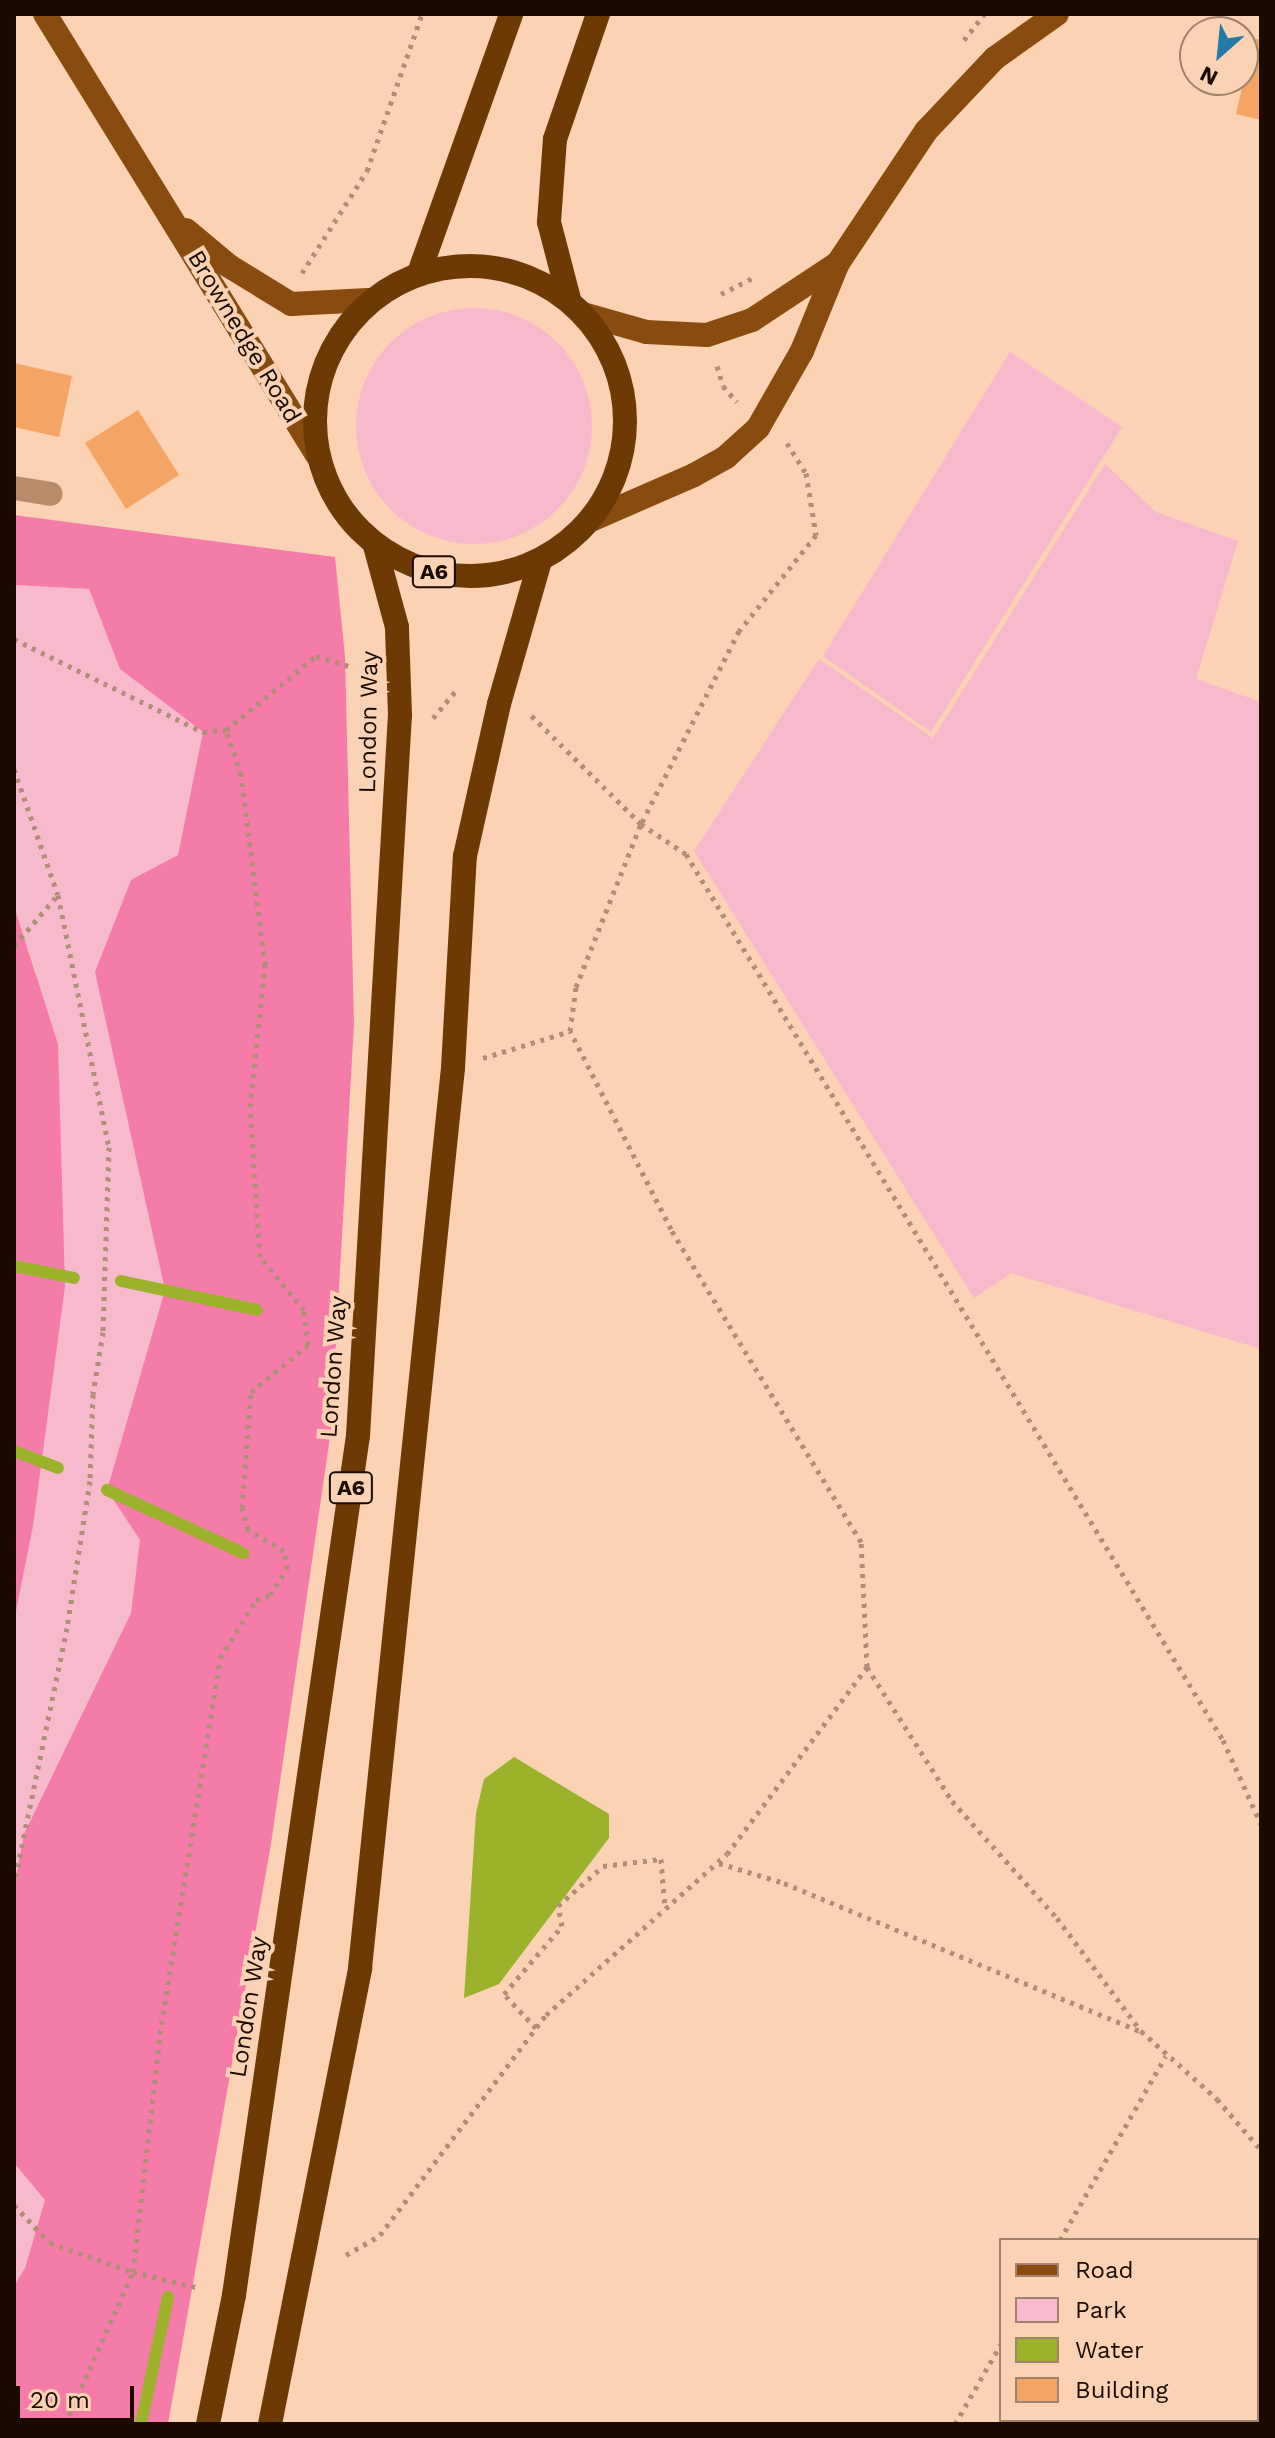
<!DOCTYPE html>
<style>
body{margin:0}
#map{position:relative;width:1275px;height:2438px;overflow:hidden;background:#fbd2b4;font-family:"Work Sans",sans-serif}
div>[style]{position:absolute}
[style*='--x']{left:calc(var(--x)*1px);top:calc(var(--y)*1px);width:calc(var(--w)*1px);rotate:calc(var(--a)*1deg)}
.green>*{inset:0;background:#f7b9cc}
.round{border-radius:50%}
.forest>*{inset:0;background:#f57ca8}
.water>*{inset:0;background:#9db22b}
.stream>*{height:12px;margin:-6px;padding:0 6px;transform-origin:6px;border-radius:6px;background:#9db22b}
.building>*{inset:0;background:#f4a464}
.path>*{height:5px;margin-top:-2.5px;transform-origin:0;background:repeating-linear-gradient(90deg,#b08f78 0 4px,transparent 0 10px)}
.minor>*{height:24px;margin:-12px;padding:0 12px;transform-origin:12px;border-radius:12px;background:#b78c6b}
.major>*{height:24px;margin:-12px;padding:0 12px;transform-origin:12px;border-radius:12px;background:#884c11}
.highway>*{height:24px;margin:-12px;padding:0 12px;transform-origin:12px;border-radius:12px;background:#6d3a06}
.highway>.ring{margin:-12px;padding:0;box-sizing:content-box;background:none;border:24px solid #6d3a06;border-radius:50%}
span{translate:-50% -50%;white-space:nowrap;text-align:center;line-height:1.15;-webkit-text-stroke:8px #fbd2b4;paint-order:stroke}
.shield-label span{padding:2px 6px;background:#fbd2b4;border:2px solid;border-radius:6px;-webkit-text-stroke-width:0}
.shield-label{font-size:22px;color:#1b0a01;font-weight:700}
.street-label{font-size:24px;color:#1b0a01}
.frame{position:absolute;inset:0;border:16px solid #1b0a01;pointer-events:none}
.legend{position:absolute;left:999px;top:2238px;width:260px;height:184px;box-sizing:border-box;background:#fbd2b4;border:2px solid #a1826c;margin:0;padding:10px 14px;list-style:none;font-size:24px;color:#1b0a01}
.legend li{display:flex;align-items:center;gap:16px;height:40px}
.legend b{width:40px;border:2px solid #a1826c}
.north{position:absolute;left:1179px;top:16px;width:80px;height:80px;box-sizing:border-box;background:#fbd2b4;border:2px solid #a1826c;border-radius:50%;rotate:207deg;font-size:22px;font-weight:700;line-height:32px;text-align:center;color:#1b0a01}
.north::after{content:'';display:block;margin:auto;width:28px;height:36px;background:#257aaa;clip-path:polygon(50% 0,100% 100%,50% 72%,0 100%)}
.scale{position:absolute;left:16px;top:2386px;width:118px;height:36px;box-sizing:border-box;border:4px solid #1b0a01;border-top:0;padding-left:10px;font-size:24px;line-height:28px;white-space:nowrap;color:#1b0a01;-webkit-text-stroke:6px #fbd2b4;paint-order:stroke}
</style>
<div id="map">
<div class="green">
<div class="round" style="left:356px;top:308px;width:236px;height:236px"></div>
<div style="clip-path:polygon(1010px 352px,1122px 427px,931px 732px,823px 656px)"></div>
<div style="clip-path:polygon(1105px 464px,1156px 512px,1238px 541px,1196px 679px,1261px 702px,1261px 1349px,1011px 1273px,974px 1298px,694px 851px,819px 659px,933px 738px)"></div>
<div style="clip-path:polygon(14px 585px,89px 589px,120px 669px,203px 732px,178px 855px,131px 881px,137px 1150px,165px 1290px,107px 1490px,140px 1540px,131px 1613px,24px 1834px,14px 1888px,14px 1619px,36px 972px,14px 906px)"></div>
<div style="clip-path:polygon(14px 2163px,45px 2200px,25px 2268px,14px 2286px)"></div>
</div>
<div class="forest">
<div style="clip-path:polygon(14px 515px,335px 557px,345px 657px,354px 1024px,331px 1430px,271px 1844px,168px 2424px,14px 2424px,14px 2286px,25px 2268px,45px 2200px,14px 2163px,14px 1888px,24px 1834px,131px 1613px,140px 1540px,107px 1490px,165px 1290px,95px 972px,131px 880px,178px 855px,203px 732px,120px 669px,89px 589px,14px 585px)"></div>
<div style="clip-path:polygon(14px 906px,58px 1044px,65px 1286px,33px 1526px,14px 1621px)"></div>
</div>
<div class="water">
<div style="clip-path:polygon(514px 1757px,609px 1814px,609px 1838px,499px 1984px,464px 1998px,476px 1813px,484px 1779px)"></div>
</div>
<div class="stream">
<div style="--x:14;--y:1266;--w:61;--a:11.3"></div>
<div style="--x:121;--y:1281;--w:139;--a:12"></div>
<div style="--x:14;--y:1451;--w:47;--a:21.1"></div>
<div style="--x:107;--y:1490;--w:150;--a:24.9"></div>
<div style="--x:141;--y:2424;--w:130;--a:-78"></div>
</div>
<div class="building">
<div style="clip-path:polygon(1243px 36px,1261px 40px,1261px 120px,1236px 114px,1242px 88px,1214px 81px,1243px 80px)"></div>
<div style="clip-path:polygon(14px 363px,72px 376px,59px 437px,14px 427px)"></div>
<div style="clip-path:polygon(138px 410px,179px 475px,126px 509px,85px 443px)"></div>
</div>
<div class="path">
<div style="--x:964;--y:40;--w:33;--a:-52"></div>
<div style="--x:302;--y:273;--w:121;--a:-57.5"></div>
<div style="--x:367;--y:171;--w:166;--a:-70.7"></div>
<div style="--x:721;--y:294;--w:37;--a:-27"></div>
<div style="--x:717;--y:366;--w:21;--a:73"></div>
<div style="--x:723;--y:386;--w:21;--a:49"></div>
<div style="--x:787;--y:443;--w:36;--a:58"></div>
<div style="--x:806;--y:473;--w:63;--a:80.8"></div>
<div style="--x:816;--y:535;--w:123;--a:128.7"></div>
<div style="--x:739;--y:631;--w:216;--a:116.9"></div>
<div style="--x:641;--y:824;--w:54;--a:33.7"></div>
<div style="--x:686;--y:854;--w:1036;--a:58.78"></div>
<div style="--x:1223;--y:1740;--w:92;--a:65.7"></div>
<div style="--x:14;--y:639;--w:211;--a:26.2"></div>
<div style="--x:203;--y:732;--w:23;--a:-5"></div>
<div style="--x:433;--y:718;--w:38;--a:-50"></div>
<div style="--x:14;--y:769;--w:133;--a:70.8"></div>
<div style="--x:58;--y:895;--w:257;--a:78.6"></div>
<div style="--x:109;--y:1147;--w:185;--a:91.9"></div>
<div style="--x:103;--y:1332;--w:63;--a:99.2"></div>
<div style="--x:93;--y:1394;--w:87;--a:92"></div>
<div style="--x:90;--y:1481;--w:149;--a:98.9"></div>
<div style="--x:67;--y:1628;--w:261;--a:101.7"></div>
<div style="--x:14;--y:946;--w:66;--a:-49.3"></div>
<div style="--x:483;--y:1058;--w:91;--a:-17.2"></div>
<div style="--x:867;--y:1667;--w:159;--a:57.6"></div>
<div style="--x:952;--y:1801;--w:157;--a:48.1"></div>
<div style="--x:1057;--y:1918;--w:141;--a:53.4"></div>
<div style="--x:1141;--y:2031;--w:102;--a:41.8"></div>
<div style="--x:1217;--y:2099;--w:67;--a:49.2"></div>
<div style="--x:719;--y:1863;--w:68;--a:17.1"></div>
<div style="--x:784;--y:1883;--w:386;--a:22.6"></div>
<div style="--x:536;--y:2028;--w:47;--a:-133.3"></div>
<div style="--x:504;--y:1994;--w:89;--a:-49.5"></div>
<div style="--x:562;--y:1926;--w:20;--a:-101"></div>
<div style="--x:558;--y:1906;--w:60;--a:-41.6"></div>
<div style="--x:603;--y:1866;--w:58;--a:-6.9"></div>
<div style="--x:661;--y:1859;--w:49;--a:85.3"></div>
<div style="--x:14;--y:2205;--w:52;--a:46.5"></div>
<div style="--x:50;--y:2243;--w:88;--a:19.3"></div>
<div style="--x:133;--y:2272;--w:65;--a:13.4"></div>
<div style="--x:1060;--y:2240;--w:212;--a:-60.1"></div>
<div style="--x:346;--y:2255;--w:39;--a:-30"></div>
<div style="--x:380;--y:2235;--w:276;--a:-53"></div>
<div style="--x:546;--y:2015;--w:242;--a:-41.7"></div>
<div style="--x:727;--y:1854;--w:234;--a:-53.2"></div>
<div style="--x:867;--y:1667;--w:125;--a:-92.7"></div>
<div style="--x:861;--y:1542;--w:366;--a:-121.3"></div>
<div style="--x:671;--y:1229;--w:222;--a:-117"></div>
<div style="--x:570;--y:1031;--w:44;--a:-82.2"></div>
<div style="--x:576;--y:987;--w:175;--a:-68.3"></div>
<div style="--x:641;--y:824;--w:158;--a:-135.3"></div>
<div style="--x:65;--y:2424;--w:167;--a:-65.9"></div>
<div style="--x:133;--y:2272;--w:240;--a:-83.5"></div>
<div style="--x:160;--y:2034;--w:381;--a:-80.9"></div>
<div style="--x:220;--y:1658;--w:68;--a:-58.2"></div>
<div style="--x:256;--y:1600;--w:15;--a:-20"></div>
<div style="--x:270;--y:1595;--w:31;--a:-57"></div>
<div style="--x:287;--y:1569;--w:18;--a:-99"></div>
<div style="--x:284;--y:1551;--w:42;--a:-149.7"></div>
<div style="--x:248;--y:1530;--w:23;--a:-105"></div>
<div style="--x:242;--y:1508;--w:116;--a:-85.6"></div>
<div style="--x:251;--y:1392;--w:74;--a:-39.5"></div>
<div style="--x:308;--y:1345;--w:35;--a:-97"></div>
<div style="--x:304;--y:1310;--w:69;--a:-129.7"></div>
<div style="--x:260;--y:1257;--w:150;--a:-93.8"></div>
<div style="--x:250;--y:1107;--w:143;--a:-84"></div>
<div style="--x:265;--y:965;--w:192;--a:-97.2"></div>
<div style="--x:241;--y:775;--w:47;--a:-108.4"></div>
<div style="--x:226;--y:730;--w:117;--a:-39.4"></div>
<div style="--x:316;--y:656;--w:34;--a:17"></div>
<div style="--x:955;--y:2424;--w:92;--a:-60.1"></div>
</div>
<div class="minor">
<div style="--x:14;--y:488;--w:37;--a:9"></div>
</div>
<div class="major">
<div style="--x:45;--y:14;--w:518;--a:58.33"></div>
<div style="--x:186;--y:230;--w:56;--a:39.9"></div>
<div style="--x:229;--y:266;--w:73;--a:31.5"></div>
<div style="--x:291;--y:304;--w:77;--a:-3"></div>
<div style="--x:583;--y:314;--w:66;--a:15.9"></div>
<div style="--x:646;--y:332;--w:61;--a:2.8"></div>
<div style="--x:707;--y:335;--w:47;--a:-18.4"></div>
<div style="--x:752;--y:320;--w:103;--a:-33.5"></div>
<div style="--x:591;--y:520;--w:112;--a:-23.6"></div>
<div style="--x:694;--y:475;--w:37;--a:-29"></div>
<div style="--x:726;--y:457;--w:43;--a:-42.2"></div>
<div style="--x:758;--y:428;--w:89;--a:-60.3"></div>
<div style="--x:802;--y:351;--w:95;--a:-67.8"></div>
<div style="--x:838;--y:263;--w:159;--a:-56.3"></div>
<div style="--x:926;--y:131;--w:100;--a:-46.6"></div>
<div style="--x:995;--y:58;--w:76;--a:-35.4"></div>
</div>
<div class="highway">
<div class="ring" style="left:315px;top:266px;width:286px;height:286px"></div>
<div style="--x:419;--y:273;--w:275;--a:-70.4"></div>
<div style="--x:569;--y:299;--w:80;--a:-104.6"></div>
<div style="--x:549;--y:222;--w:83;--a:-85.9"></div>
<div style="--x:555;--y:139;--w:132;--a:-71"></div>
<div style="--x:208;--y:2424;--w:132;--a:-78.6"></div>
<div style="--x:234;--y:2295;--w:868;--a:-81.79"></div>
<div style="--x:358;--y:1436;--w:722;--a:-86.67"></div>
<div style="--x:400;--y:715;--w:88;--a:-92"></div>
<div style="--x:397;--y:627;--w:84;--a:-105.2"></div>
<div style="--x:270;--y:2424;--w:465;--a:-78.8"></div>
<div style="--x:360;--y:1968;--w:905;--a:-84.1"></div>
<div style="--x:453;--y:1068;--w:212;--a:-86.8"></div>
<div style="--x:465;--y:856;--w:156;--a:-77.4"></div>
<div style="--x:499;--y:704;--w:149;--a:-74"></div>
</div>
<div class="shield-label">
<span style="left:434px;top:572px">A6</span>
<span style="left:351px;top:1488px">A6</span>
</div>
<div class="street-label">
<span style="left:244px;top:337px;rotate:59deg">Brownedge Road</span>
<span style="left:369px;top:722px;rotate:-89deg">London Way</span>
<span style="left:334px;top:1367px;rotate:-86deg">London Way</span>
<span style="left:249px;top:2007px;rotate:-81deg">London Way</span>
</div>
<div class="frame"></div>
<ul class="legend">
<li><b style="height:10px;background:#884c11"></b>Road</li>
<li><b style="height:22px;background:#f7b9cc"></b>Park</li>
<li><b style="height:22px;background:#9db22b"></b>Water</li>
<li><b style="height:22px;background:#f4a464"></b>Building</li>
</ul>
<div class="north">N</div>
<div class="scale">20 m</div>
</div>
